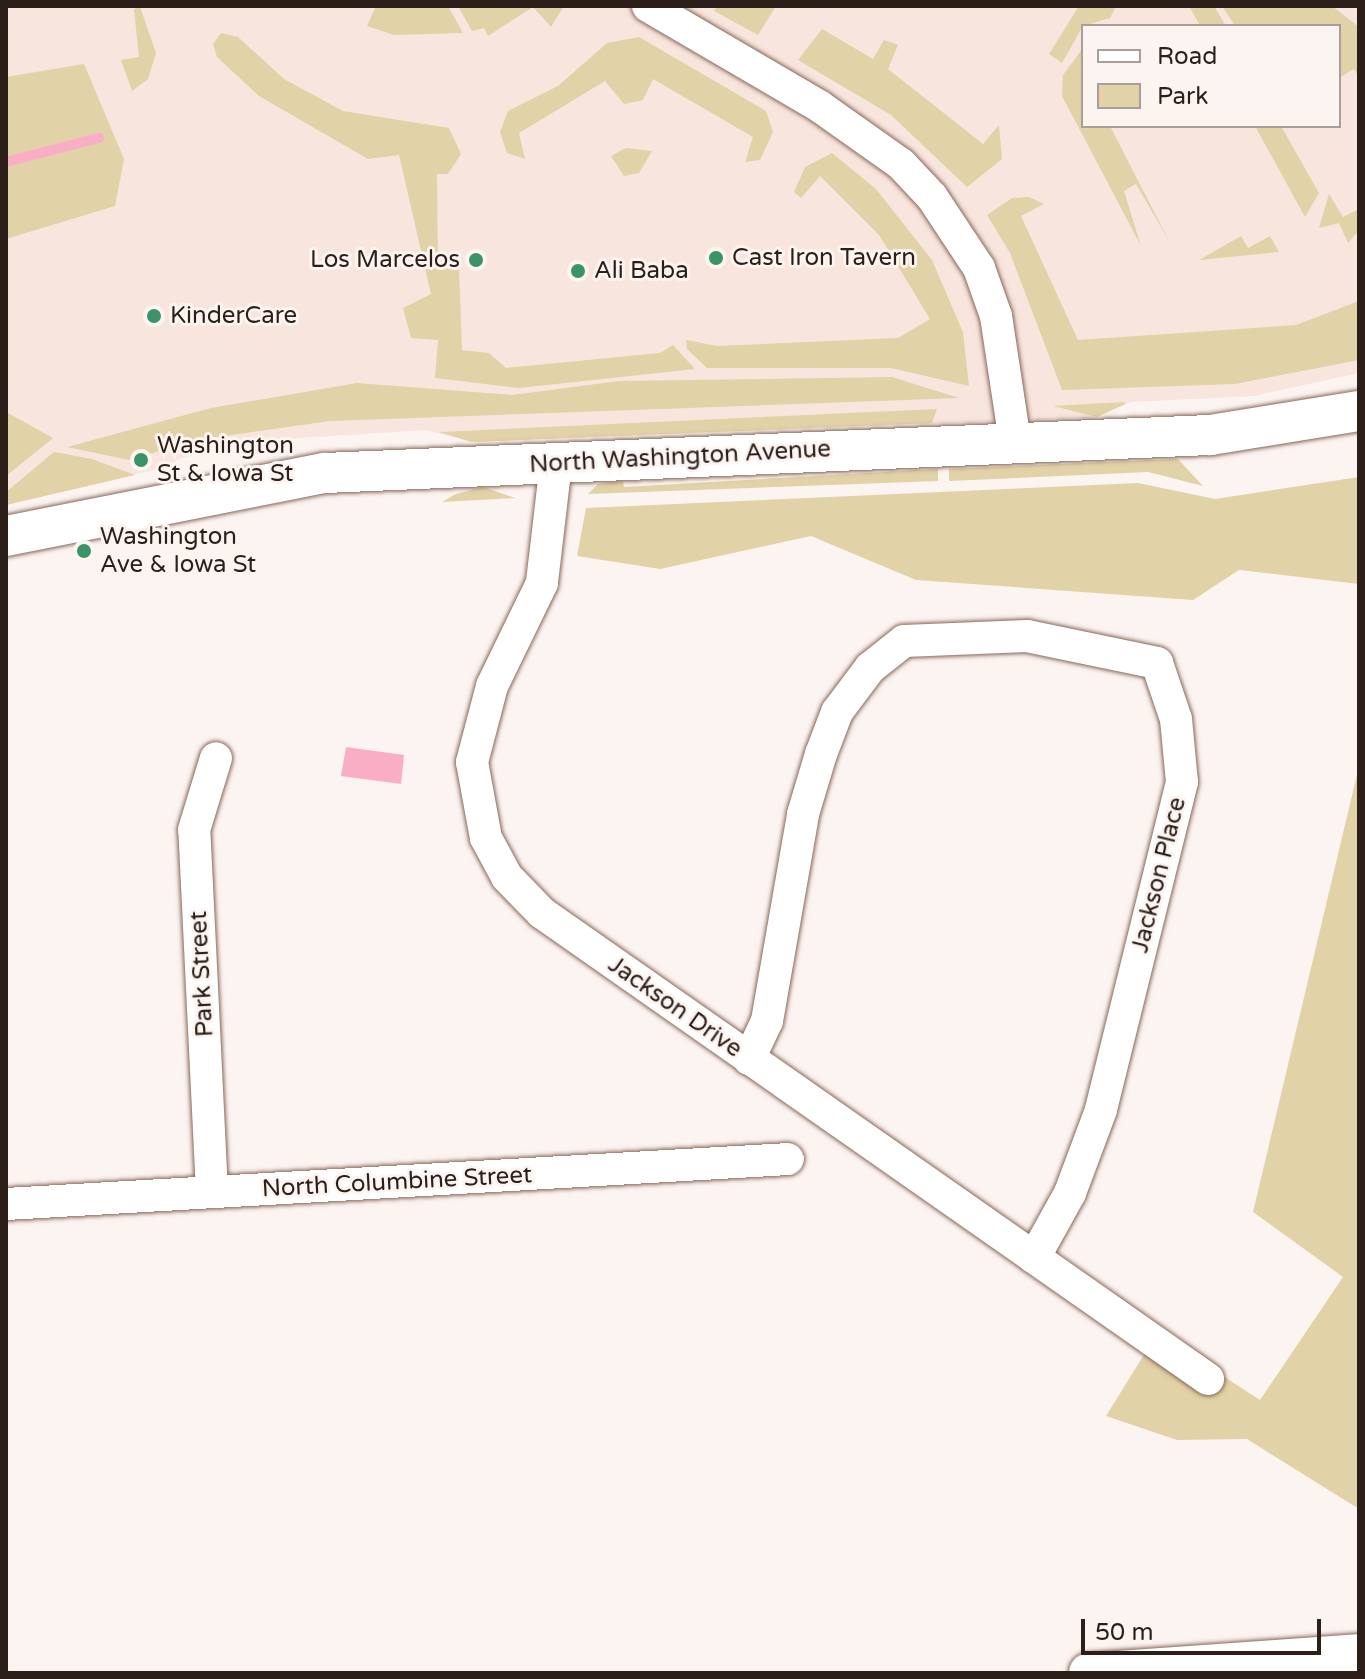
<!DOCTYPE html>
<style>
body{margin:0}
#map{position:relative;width:1365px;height:1679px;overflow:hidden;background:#fcf4f1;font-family:"Varela Round",sans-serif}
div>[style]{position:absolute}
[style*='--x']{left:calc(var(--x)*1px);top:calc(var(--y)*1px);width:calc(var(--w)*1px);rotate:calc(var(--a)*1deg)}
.built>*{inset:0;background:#f8e5dd}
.green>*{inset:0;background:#e2d2a7}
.water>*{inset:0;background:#faaec6}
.stream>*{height:10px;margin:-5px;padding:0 5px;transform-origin:5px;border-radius:5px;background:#faaec6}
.roads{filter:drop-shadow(0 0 2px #886758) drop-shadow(0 0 2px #886758)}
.minor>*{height:32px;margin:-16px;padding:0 16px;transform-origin:16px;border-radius:16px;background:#fff}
.tertiary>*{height:40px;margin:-20px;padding:0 20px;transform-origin:20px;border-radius:20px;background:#fff}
.dots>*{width:22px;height:22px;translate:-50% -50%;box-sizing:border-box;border:4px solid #fcf4f1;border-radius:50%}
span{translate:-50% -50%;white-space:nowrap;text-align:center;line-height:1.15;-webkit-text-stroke:6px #fcf4f1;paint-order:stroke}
.poi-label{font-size:24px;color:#2c1e18}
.left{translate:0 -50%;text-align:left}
.right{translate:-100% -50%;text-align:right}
.street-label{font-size:24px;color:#2c1e18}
.frame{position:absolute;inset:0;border:8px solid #2c1e18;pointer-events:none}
.legend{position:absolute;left:1081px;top:24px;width:260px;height:104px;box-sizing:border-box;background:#fcf4f1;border:2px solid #a99e9a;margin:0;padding:10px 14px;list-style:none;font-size:24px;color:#2c1e18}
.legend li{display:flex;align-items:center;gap:16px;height:40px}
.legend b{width:40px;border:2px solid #a99e9a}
.scale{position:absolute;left:1081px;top:1619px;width:240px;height:36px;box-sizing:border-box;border:4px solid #2c1e18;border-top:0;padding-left:10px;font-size:24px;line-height:28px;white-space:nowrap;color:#2c1e18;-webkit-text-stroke:6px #fcf4f1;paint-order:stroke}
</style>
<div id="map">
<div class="built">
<div style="clip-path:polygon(evenodd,6px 6px,1359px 6px,1359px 373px,1254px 396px,1131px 402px,1097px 417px,472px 442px,426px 430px,285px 439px,197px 452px,154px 470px,6px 505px,6px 6px,1083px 26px,1339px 26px,1339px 126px,1083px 126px,1083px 26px)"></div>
</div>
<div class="green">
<div style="clip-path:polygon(376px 6px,448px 6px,463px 33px,394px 35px,367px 26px)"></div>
<div style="clip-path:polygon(458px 6px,564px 6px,551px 27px,533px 7px,488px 36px,484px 28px,472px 31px)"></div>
<div style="clip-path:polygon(717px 6px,776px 6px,758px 35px,714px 11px)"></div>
<div style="clip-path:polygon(1079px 6px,1116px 6px,1110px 18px,1083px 26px,1062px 63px,1049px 54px)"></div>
<div style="clip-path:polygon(1189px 6px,1214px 6px,1226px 26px,1200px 26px)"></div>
<div style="clip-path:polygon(1222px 6px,1332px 6px,1359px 27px,1359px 77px,1354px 69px,1339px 78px,1339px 26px,1235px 26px)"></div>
<div style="clip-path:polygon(140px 7px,156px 53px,148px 79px,132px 91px,121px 60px,139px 57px,134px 9px)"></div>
<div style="clip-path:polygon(822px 29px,873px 59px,884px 40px,898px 45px,888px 69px,983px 144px,999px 125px,1002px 159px,967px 187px,891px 115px,798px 60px)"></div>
<div style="clip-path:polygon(221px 33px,238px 37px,284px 79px,343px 111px,449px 128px,461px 154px,448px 174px,437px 174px,438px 270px,459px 267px,462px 350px,489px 353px,506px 368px,660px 353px,673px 345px,695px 369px,519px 388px,435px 378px,438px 340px,411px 338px,403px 308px,431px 294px,399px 155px,368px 159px,259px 96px,217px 57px,213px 44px)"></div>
<div style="clip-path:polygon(639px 37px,766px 111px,773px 132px,760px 160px,745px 162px,753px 137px,653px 79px,643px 100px,624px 104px,605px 81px,519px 133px,525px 159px,507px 153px,500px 132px,508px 111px,558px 86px,607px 43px)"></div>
<div style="clip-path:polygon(1083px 48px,1083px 126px,1110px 126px,1169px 241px,1136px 184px,1124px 191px,1141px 246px,1062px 96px,1063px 75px)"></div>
<div style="clip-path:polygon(84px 64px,124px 159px,115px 206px,6px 239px,6px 77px)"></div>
<div style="clip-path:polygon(1255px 126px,1281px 126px,1319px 193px,1305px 217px)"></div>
<div style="clip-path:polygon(626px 148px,652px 151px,639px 173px,624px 176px,611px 156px)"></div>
<div style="clip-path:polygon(832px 153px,876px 189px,932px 260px,963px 332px,969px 386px,891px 368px,707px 368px,687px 349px,686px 340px,717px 346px,898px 338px,930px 319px,879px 235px,820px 176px,801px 198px,794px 192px,805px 167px)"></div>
<div style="clip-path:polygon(1329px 194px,1343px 217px,1359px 209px,1359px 230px,1348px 243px,1339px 223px,1319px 228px)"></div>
<div style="clip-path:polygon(1029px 197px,1044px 204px,1021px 216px,1078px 340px,1296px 325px,1359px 301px,1359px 360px,1235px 384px,1062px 390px,1010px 253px,987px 215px,1012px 198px)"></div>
<div style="clip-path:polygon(1241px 236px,1248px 248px,1270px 236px,1279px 252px,1199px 260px)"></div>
<div style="clip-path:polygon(892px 377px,959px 398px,330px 421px,197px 440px,129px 460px,67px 447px,211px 408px,357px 383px,512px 395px,619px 381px)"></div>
<div style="clip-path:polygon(1125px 404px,1097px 417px,1053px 406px,1124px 402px)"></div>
<div style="clip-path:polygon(937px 409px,932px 423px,472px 442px,439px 432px)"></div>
<div style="clip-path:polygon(6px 412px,53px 438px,6px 476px)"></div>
<div style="clip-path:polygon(54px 452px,92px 459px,135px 475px,6px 505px,6px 492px)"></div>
<div style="clip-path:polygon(1178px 459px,1203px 486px,1148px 472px,949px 481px,949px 469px)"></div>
<div style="clip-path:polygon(938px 469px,938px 481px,588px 494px,598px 484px,623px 481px,624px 487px)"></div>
<div style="clip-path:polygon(1359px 477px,1359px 584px,1239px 570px,1193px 600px,916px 580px,811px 536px,660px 569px,577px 556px,586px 508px,1138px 483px,1215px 499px)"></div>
<div style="clip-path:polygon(483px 487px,515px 498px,442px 502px,456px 494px)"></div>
<div style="clip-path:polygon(1359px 766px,1359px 1509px,1247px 1439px,1177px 1440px,1106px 1416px,1145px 1353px,1217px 1372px,1260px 1400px,1343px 1277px,1253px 1212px)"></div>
</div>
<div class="water">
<div style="clip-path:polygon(346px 747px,404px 755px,401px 784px,341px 776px)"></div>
</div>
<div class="stream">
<div style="--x:6;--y:162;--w:96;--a:-14.5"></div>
</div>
<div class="roads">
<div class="minor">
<div style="--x:648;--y:6;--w:198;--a:30.3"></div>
<div style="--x:819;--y:106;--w:100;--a:35.3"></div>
<div style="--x:901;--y:164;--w:45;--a:46.8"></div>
<div style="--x:932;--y:197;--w:85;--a:56.5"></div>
<div style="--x:979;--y:268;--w:51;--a:70.5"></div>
<div style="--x:996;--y:316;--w:126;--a:81.4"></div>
<div style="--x:556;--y:463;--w:121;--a:96.7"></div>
<div style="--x:542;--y:583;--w:114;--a:115.9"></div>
<div style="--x:492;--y:686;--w:79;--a:104.7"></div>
<div style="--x:472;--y:762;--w:77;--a:79.6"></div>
<div style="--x:486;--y:838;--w:44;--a:61.7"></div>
<div style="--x:507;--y:877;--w:50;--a:45.8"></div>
<div style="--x:542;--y:913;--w:813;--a:34.98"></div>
<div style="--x:749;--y:1059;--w:42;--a:-64.7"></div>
<div style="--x:767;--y:1021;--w:210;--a:-80.1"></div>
<div style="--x:803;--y:814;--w:63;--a:-73.3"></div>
<div style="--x:821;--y:754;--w:45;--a:-69.1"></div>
<div style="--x:837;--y:712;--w:55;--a:-53.1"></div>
<div style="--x:870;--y:668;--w:43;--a:-38.5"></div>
<div style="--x:904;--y:641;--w:123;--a:-2.3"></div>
<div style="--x:1027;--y:636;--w:133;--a:11.7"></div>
<div style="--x:1157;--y:663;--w:59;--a:71.3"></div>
<div style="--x:1176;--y:719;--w:63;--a:84.6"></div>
<div style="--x:1182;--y:782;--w:338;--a:103.9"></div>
<div style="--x:1101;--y:1110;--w:89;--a:110.5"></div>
<div style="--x:1070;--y:1193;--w:74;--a:119"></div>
<div style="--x:212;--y:1192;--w:362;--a:-92.8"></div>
<div style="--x:194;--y:830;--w:75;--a:-73"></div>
<div style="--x:6;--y:1204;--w:783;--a:-3.29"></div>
</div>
<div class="tertiary">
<div style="--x:6;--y:536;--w:325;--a:-11.2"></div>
<div style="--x:325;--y:473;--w:886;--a:-2.46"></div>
<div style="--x:1210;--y:435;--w:151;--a:-9.2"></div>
<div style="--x:1089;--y:1673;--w:271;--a:-4"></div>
</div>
</div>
<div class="dots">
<div style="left:716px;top:258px;background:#3c9368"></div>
<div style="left:476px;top:260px;background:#3c9368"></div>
<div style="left:578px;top:271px;background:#3c9368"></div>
<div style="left:154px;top:316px;background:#3c9368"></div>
<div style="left:141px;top:460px;background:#3c9368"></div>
<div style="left:84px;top:551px;background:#3c9368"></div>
</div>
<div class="poi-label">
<span class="left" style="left:732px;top:258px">Cast Iron Tavern</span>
<span class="right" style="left:460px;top:260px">Los Marcelos</span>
<span class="left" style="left:594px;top:271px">Ali Baba</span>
<span class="left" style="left:170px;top:316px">KinderCare</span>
<span class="left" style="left:157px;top:460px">Washington<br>St &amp; Iowa St</span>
<span class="left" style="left:100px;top:551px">Washington<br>Ave &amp; Iowa St</span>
</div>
<div class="street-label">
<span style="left:680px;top:457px;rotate:-3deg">North Washington Avenue</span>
<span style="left:1159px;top:875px;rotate:-76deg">Jackson Place</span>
<span style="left:202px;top:974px;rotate:-93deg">Park Street</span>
<span style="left:675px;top:1007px;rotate:35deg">Jackson Drive</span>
<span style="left:397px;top:1182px;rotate:-3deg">North Columbine Street</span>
</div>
<div class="frame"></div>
<ul class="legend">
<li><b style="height:10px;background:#fff"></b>Road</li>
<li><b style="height:22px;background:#e2d2a7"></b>Park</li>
</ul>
<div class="scale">50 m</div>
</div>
